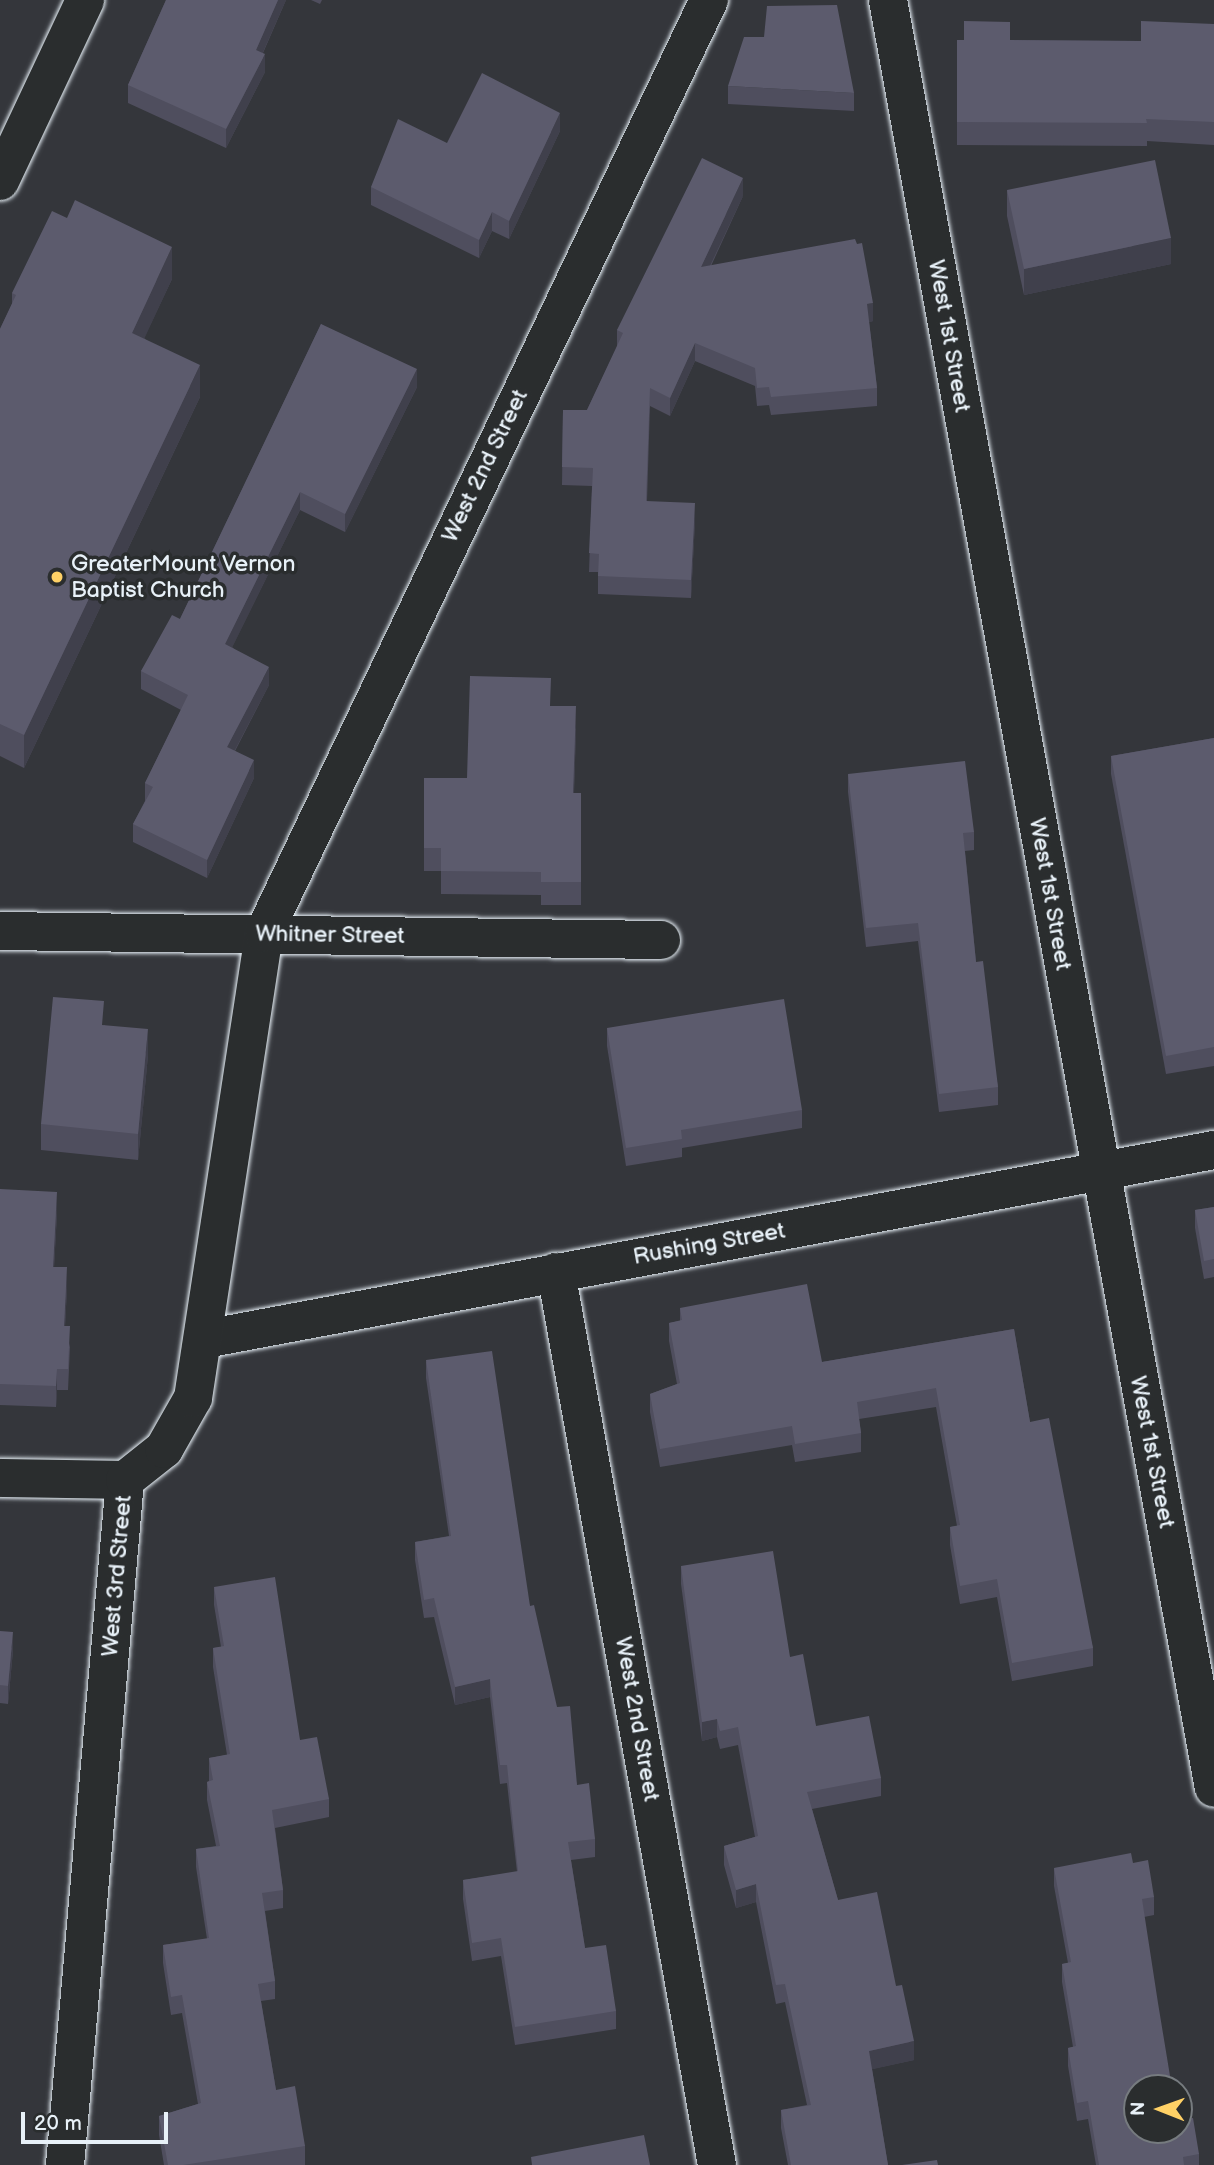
<!DOCTYPE html>
<style>
body{margin:0}
#map{position:relative;width:1214px;height:2165px;overflow:hidden;background:#34363b;font-family:"Balsamiq Sans",sans-serif}
div>[style]{position:absolute}
[style*='--x']{left:calc(var(--x)*1px);top:calc(var(--y)*1px);width:calc(var(--w)*1px);rotate:calc(var(--a)*1deg)}
.roads{filter:drop-shadow(0 0 2px #e8f1f8) drop-shadow(0 0 2px #e8f1f8)}
.minor>*{height:38px;margin:-19px;padding:0 19px;transform-origin:19px;border-radius:19px;background:#2a2d2e}
.wall>*{inset:0;background:#4f4e5e}
.shaded-wall>*{inset:0;background:#40404c}
.building>*{inset:0;background:#5c5b6d}
.dots>*{width:19px;height:19px;translate:-50% -50%;box-sizing:border-box;border:4px solid #2a2d2e;border-radius:50%}
span{translate:-50% -50%;white-space:nowrap;text-align:center;line-height:1.15;-webkit-text-stroke:7px #2a2d2e;paint-order:stroke}
.street-label{font-size:23px;color:#e8f1f8}
.poi-label{font-size:23px;color:#e8f1f8}
.left{translate:0 -50%;text-align:left}
.north{position:absolute;left:1123px;top:2074px;width:70px;height:70px;box-sizing:border-box;background:#2a2d2e;border:2px solid #767b7f;border-radius:50%;rotate:271deg;font-size:19px;font-weight:700;line-height:28px;text-align:center;color:#e8f1f8}
.north::after{content:'';display:block;margin:auto;width:24px;height:32px;background:#ffd166;clip-path:polygon(50% 0,100% 100%,50% 72%,0 100%)}
.scale{position:absolute;left:21px;top:2112px;width:147px;height:32px;box-sizing:border-box;border:4px solid #e8f1f8;border-top:0;padding-left:9px;font-size:21px;line-height:24px;white-space:nowrap;color:#e8f1f8;-webkit-text-stroke:5px #2a2d2e;paint-order:stroke}
</style>
<div id="map">
<div class="roads">
<div class="minor">
<div style="--x:888;--y:0;--w:1817;--a:79.67"></div>
<div style="--x:0;--y:181;--w:200;--a:-64.8"></div>
<div style="--x:0;--y:931;--w:661;--a:0.78"></div>
<div style="--x:556;--y:1272;--w:907;--a:79.78"></div>
<div style="--x:205;--y:1339;--w:1027;--a:-10.61"></div>
<div style="--x:0;--y:1478;--w:125;--a:0.9"></div>
<div style="--x:65;--y:2165;--w:688;--a:-84.99"></div>
<div style="--x:125;--y:1480;--w:50;--a:-38.5"></div>
<div style="--x:164;--y:1449;--w:59;--a:-60.4"></div>
<div style="--x:193;--y:1398;--w:470;--a:-81.3"></div>
<div style="--x:264;--y:933;--w:1034;--a:-64.5"></div>
</div>
</div>
<div class="wall">
<div style="clip-path:polygon(166px 0,286px 0,263px 53px,265px 72px,226px 148px,128px 103px,128px 85px)"></div>
<div style="clip-path:polygon(311px 0,322px 0,320px 4px)"></div>
<div style="clip-path:polygon(1214px 24px,1214px 145px,1147px 141px,1147px 146px,957px 145px,957px 40px,1141px 41px)"></div>
<div style="clip-path:polygon(728px 86px,854px 93px,854px 111px,728px 104px)"></div>
<div style="clip-path:polygon(560px 131px,509px 239px,492px 231px,479px 258px,371px 205px,371px 187px,447px 143px)"></div>
<div style="clip-path:polygon(1007px 190px,1171px 264px,1024px 295px,1007px 216px)"></div>
<div style="clip-path:polygon(743px 196px,711px 266px,873px 321px,869px 322px,877px 388px,877px 406px,771px 415px,769px 405px,757px 406px,755px 386px,695px 361px,670px 416px,650px 406px,647px 501px,695px 521px,691px 598px,598px 594px,598px 572px,589px 572px,592px 486px,562px 485px,563px 410px,587px 410px,617px 347px,617px 330px)"></div>
<div style="clip-path:polygon(172px 279px,144px 338px,200px 397px,24px 768px,0 756px,0 329px,12px 304px,12px 293px)"></div>
<div style="clip-path:polygon(321px 324px,417px 387px,345px 532px,300px 510px,232px 647px,269px 685px,235px 751px,254px 778px,207px 878px,133px 842px,133px 824px,145px 801px,145px 783px,181px 710px,141px 689px,141px 671px,180px 619px)"></div>
<div style="clip-path:polygon(551px 706px,576px 729px,574px 793px,581px 793px,581px 905px,541px 905px,541px 895px,441px 894px,441px 871px,424px 871px,424px 778px,467px 778px)"></div>
<div style="clip-path:polygon(1214px 738px,1214px 1066px,1166px 1074px,1111px 774px,1111px 756px)"></div>
<div style="clip-path:polygon(848px 774px,974px 832px,974px 850px,965px 851px,976px 962px,998px 1087px,998px 1105px,939px 1112px,918px 941px,866px 947px,848px 792px)"></div>
<div style="clip-path:polygon(104px 1025px,148px 1055px,138px 1160px,41px 1150px,41px 1124px)"></div>
<div style="clip-path:polygon(607px 1028px,802px 1110px,802px 1128px,682px 1148px,682px 1157px,626px 1166px,607px 1046px)"></div>
<div style="clip-path:polygon(0 1189px,57px 1213px,54px 1267px,67px 1288px,65px 1326px,70px 1347px,68px 1390px,57px 1390px,56px 1407px,0 1405px)"></div>
<div style="clip-path:polygon(1214px 1207px,1214px 1277px,1204px 1279px,1195px 1228px,1195px 1210px)"></div>
<div style="clip-path:polygon(680px 1308px,822px 1362px,1014px 1329px,1030px 1422px,1093px 1648px,1093px 1666px,1012px 1681px,997px 1597px,960px 1604px,950px 1545px,950px 1527px,957px 1526px,936px 1407px,859px 1419px,861px 1433px,861px 1452px,795px 1462px,792px 1445px,660px 1467px,650px 1412px,650px 1394px,677px 1384px,669px 1341px,669px 1323px,680px 1321px)"></div>
<div style="clip-path:polygon(426px 1360px,530px 1606px,577px 1785px,595px 1839px,595px 1857px,571px 1860px,585px 1948px,616px 2011px,616px 2029px,515px 2045px,501px 1956px,472px 1961px,463px 1899px,463px 1880px,517px 1872px,507px 1783px,500px 1784px,490px 1697px,455px 1705px,434px 1617px,424px 1618px,415px 1560px,415px 1542px,449px 1536px,426px 1378px)"></div>
<div style="clip-path:polygon(681px 1566px,790px 1657px,816px 1726px,881px 1778px,881px 1796px,812px 1809px,838px 1900px,896px 1986px,914px 2060px,872px 2069px,888px 2165px,788px 2165px,781px 2128px,781px 2110px,807px 2105px,785px 2002px,776px 2004px,756px 1902px,736px 1908px,724px 1865px,724px 1846px,755px 1837px,738px 1745px,720px 1749px,717px 1737px,702px 1741px,681px 1584px)"></div>
<div style="clip-path:polygon(214px 1587px,300px 1740px,329px 1799px,329px 1817px,275px 1828px,283px 1890px,283px 1908px,265px 1911px,275px 1981px,275px 1999px,261px 2001px,276px 2090px,305px 2146px,305px 2165px,164px 2165px,159px 2135px,159px 2116px,198px 2104px,182px 2013px,171px 2015px,163px 1963px,163px 1945px,207px 1939px,196px 1867px,196px 1849px,216px 1846px,207px 1800px,207px 1782px,209px 1781px,209px 1758px,227px 1755px,213px 1667px,213px 1648px,221px 1647px,214px 1605px)"></div>
<div style="clip-path:polygon(0 1631px,13px 1650px,8px 1704px,0 1703px)"></div>
<div style="clip-path:polygon(1133px 1863px,1154px 1897px,1154px 1915px,1144px 1917px,1137px 2088px,1199px 2154px,1199px 2165px,1096px 2165px,1088px 2119px,1077px 2121px,1068px 2066px,1068px 2048px,1073px 2047px,1062px 1982px,1062px 1964px,1068px 1963px,1054px 1886px,1054px 1868px)"></div>
</div>
<div class="shaded-wall">
<div style="clip-path:polygon(278px 0,286px 0,256px 68px,256px 50px)"></div>
<div style="clip-path:polygon(265px 54px,265px 72px,226px 148px,226px 129px)"></div>
<div style="clip-path:polygon(560px 113px,560px 131px,509px 239px,509px 221px)"></div>
<div style="clip-path:polygon(743px 178px,743px 196px,701px 285px,701px 267px)"></div>
<div style="clip-path:polygon(492px 212px,492px 231px,479px 258px,479px 240px)"></div>
<div style="clip-path:polygon(1171px 238px,1171px 264px,1024px 295px,1024px 269px)"></div>
<div style="clip-path:polygon(172px 247px,172px 279px,132px 365px,132px 333px)"></div>
<div style="clip-path:polygon(873px 303px,873px 321px,867px 323px,867px 304px)"></div>
<div style="clip-path:polygon(695px 343px,695px 361px,670px 416px,670px 398px)"></div>
<div style="clip-path:polygon(200px 365px,200px 397px,24px 768px,24px 735px)"></div>
<div style="clip-path:polygon(417px 369px,417px 387px,345px 532px,345px 514px)"></div>
<div style="clip-path:polygon(300px 492px,300px 510px,225px 662px,225px 644px)"></div>
<div style="clip-path:polygon(695px 503px,695px 521px,691px 598px,691px 580px)"></div>
<div style="clip-path:polygon(269px 667px,269px 685px,227px 765px,227px 747px)"></div>
<div style="clip-path:polygon(576px 706px,576px 729px,573px 816px,573px 793px)"></div>
<div style="clip-path:polygon(254px 760px,254px 778px,207px 878px,207px 860px)"></div>
<div style="clip-path:polygon(148px 1029px,148px 1055px,138px 1160px,138px 1134px)"></div>
<div style="clip-path:polygon(57px 1192px,57px 1213px,53px 1288px,53px 1267px)"></div>
<div style="clip-path:polygon(67px 1267px,67px 1288px,64px 1347px,64px 1326px)"></div>
<div style="clip-path:polygon(57px 1369px,57px 1390px,56px 1407px,56px 1386px)"></div>
<div style="clip-path:polygon(13px 1632px,13px 1650px,8px 1704px,8px 1686px)"></div>
<div style="clip-path:polygon(490px 1679px,490px 1697px,455px 1705px,455px 1687px)"></div>
<div style="clip-path:polygon(717px 1719px,717px 1737px,702px 1741px,702px 1722px)"></div>
<div style="clip-path:polygon(756px 1884px,756px 1902px,736px 1908px,736px 1890px)"></div>
<div style="clip-path:polygon(914px 2041px,914px 2060px,869px 2070px,869px 2051px)"></div>
</div>
<div class="building">
<div style="clip-path:polygon(166px 0,278px 0,256px 50px,265px 54px,226px 129px,128px 85px)"></div>
<div style="clip-path:polygon(837px 5px,854px 93px,728px 86px,744px 37px,764px 37px,767px 6px)"></div>
<div style="clip-path:polygon(964px 21px,1010px 22px,1010px 40px,1141px 41px,1141px 21px,1214px 24px,1214px 122px,1146px 119px,1147px 123px,957px 122px,957px 40px,964px 40px)"></div>
<div style="clip-path:polygon(482px 73px,560px 113px,509px 221px,492px 212px,479px 240px,371px 187px,398px 119px,447px 143px)"></div>
<div style="clip-path:polygon(702px 158px,743px 178px,701px 267px,855px 239px,857px 244px,862px 243px,873px 303px,867px 304px,877px 388px,771px 397px,769px 387px,757px 388px,755px 368px,695px 343px,670px 398px,650px 388px,646px 501px,695px 503px,691px 580px,598px 576px,599px 554px,589px 553px,593px 468px,562px 467px,563px 410px,587px 410px,623px 333px,617px 330px)"></div>
<div style="clip-path:polygon(1155px 160px,1171px 238px,1024px 269px,1007px 190px)"></div>
<div style="clip-path:polygon(75px 200px,172px 247px,132px 333px,200px 365px,24px 735px,0 724px,0 329px,16px 295px,12px 293px,52px 211px,67px 218px)"></div>
<div style="clip-path:polygon(321px 324px,417px 369px,345px 514px,300px 492px,225px 644px,269px 667px,227px 747px,254px 760px,207px 860px,133px 824px,153px 787px,145px 783px,188px 695px,141px 671px,172px 615px,180px 619px)"></div>
<div style="clip-path:polygon(470px 676px,551px 678px,550px 706px,576px 706px,573px 793px,581px 793px,581px 882px,541px 882px,541px 872px,441px 871px,441px 848px,424px 848px,424px 778px,467px 778px)"></div>
<div style="clip-path:polygon(1214px 738px,1214px 1047px,1166px 1056px,1111px 756px)"></div>
<div style="clip-path:polygon(965px 761px,974px 832px,963px 833px,976px 962px,983px 961px,998px 1087px,939px 1094px,918px 923px,866px 928px,848px 774px)"></div>
<div style="clip-path:polygon(53px 997px,104px 1001px,102px 1025px,148px 1029px,138px 1134px,41px 1124px)"></div>
<div style="clip-path:polygon(784px 999px,802px 1110px,681px 1130px,682px 1139px,626px 1148px,607px 1028px)"></div>
<div style="clip-path:polygon(0 1189px,57px 1192px,53px 1267px,67px 1267px,64px 1326px,70px 1326px,68px 1369px,57px 1369px,56px 1386px,0 1384px)"></div>
<div style="clip-path:polygon(1214px 1207px,1214px 1259px,1204px 1261px,1195px 1210px)"></div>
<div style="clip-path:polygon(807px 1284px,822px 1362px,1014px 1329px,1030px 1422px,1049px 1418px,1093px 1648px,1012px 1663px,997px 1579px,960px 1586px,950px 1527px,960px 1525px,936px 1388px,857px 1402px,861px 1433px,795px 1444px,792px 1426px,660px 1449px,650px 1394px,680px 1383px,669px 1323px,682px 1320px,680px 1308px)"></div>
<div style="clip-path:polygon(492px 1351px,530px 1606px,534px 1605px,557px 1707px,570px 1706px,577px 1785px,589px 1783px,595px 1839px,568px 1842px,585px 1948px,606px 1945px,616px 2011px,515px 2027px,501px 1938px,472px 1943px,463px 1880px,518px 1871px,507px 1765px,500px 1765px,490px 1679px,455px 1687px,434px 1598px,424px 1600px,415px 1542px,451px 1536px,426px 1360px)"></div>
<div style="clip-path:polygon(773px 1551px,790px 1657px,803px 1654px,816px 1726px,869px 1716px,881px 1778px,807px 1792px,838px 1900px,877px 1892px,896px 1986px,902px 1985px,914px 2041px,869px 2051px,888px 2165px,791px 2165px,781px 2110px,811px 2105px,785px 1984px,776px 1985px,756px 1884px,736px 1890px,724px 1846px,758px 1836px,738px 1727px,720px 1731px,717px 1719px,702px 1722px,681px 1566px)"></div>
<div style="clip-path:polygon(275px 1577px,300px 1740px,317px 1737px,329px 1799px,272px 1810px,283px 1890px,262px 1893px,275px 1981px,258px 1984px,276px 2090px,295px 2086px,305px 2146px,183px 2165px,168px 2165px,159px 2116px,201px 2103px,182px 1995px,171px 1997px,163px 1945px,209px 1938px,196px 1849px,220px 1846px,207px 1782px,213px 1780px,209px 1758px,230px 1754px,213px 1648px,224px 1646px,214px 1587px)"></div>
<div style="clip-path:polygon(0 1631px,13px 1632px,8px 1686px,0 1685px)"></div>
<div style="clip-path:polygon(1131px 1853px,1133px 1863px,1148px 1860px,1154px 1897px,1142px 1899px,1158px 2003px,1172px 2088px,1137px 2088px,1137px 2130px,1179px 2130px,1179px 2120px,1193px 2118px,1199px 2154px,1183px 2157px,1184px 2165px,1099px 2165px,1088px 2101px,1077px 2103px,1068px 2048px,1076px 2046px,1062px 1964px,1071px 1962px,1054px 1868px)"></div>
<div style="clip-path:polygon(644px 2135px,650px 2165px,532px 2165px,531px 2157px)"></div>
<div style="clip-path:polygon(937px 2160px,938px 2165px,902px 2165px)"></div>
</div>
<div class="dots">
<div style="left:57px;top:577px;background:#ffd166"></div>
</div>
<div class="street-label">
<span style="left:949px;top:336px;rotate:80deg">West 1st Street</span>
<span style="left:485px;top:466px;rotate:-64deg">West 2nd Street</span>
<span style="left:1050px;top:894px;rotate:80deg">West 1st Street</span>
<span style="left:330px;top:935px;rotate:1deg">Whitner Street</span>
<span style="left:709px;top:1244px;rotate:-10deg">Rushing Street</span>
<span style="left:1152px;top:1452px;rotate:79deg">West 1st Street</span>
<span style="left:117px;top:1576px;rotate:-85deg">West 3rd Street</span>
<span style="left:637px;top:1719px;rotate:80deg">West 2nd Street</span>
</div>
<div class="poi-label">
<span class="left" style="left:71px;top:577px">GreaterMount Vernon<br>Baptist Church</span>
</div>
<div class="north">N</div>
<div class="scale">20 m</div>
</div>
